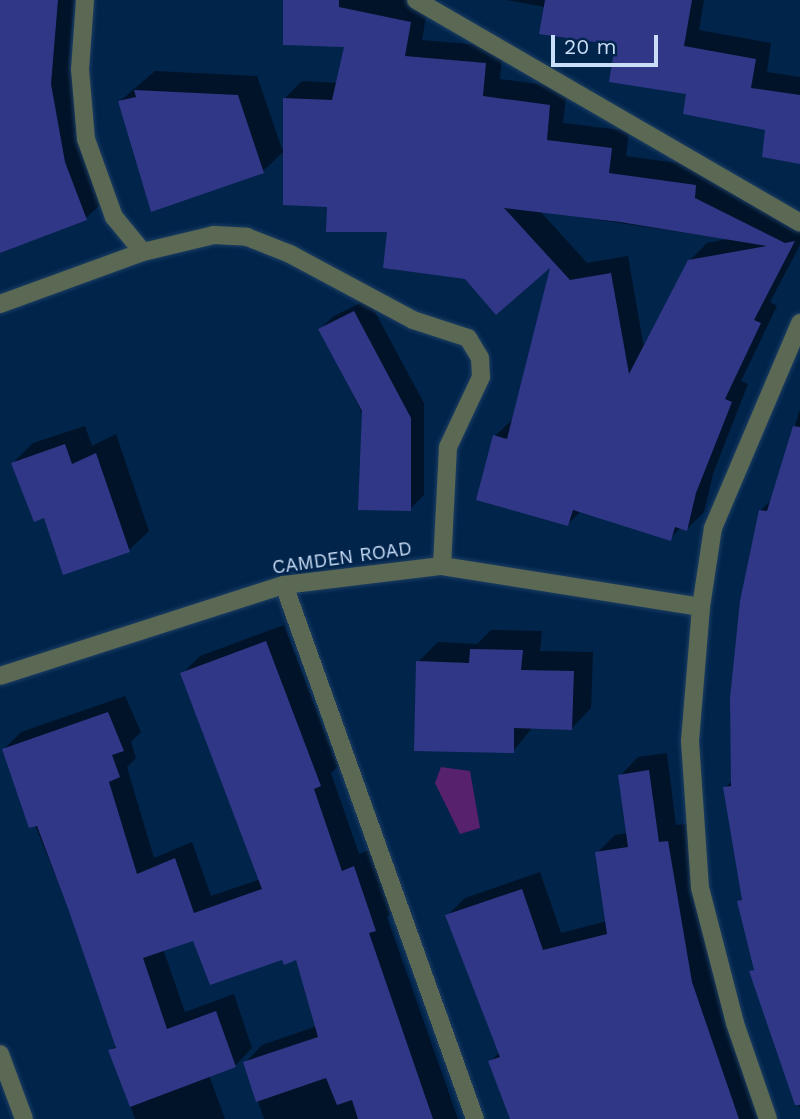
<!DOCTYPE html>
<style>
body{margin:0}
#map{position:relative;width:800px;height:1119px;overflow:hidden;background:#01244b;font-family:"Work Sans",sans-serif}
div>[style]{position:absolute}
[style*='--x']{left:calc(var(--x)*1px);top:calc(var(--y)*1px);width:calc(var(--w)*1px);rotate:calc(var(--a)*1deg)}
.water>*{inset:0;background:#57216d}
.shadow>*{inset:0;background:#0007}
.building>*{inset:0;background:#303787}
.roads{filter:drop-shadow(0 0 2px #1d3e63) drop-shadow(0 0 2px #1d3e63)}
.service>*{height:18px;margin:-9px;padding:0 9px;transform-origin:9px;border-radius:9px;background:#5b6954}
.minor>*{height:18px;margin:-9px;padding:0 9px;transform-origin:9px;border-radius:9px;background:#5b6954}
.tertiary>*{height:18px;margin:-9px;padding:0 9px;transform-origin:9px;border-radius:9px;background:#5b6954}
span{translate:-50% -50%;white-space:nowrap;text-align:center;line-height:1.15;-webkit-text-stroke:5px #01244b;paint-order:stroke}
.street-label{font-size:19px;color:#cadef7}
.scale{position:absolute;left:551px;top:35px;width:107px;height:32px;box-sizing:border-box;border:4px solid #cadef7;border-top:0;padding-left:9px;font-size:21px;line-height:24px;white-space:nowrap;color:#cadef7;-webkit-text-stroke:5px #01244b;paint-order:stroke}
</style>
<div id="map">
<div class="water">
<div style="clip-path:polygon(441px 767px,470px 771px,480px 828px,460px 834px,435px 783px)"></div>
</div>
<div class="shadow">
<div style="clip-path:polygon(0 0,74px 0,69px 64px,83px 143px,105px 200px,86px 218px,0 251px)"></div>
<div style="clip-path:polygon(evenodd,305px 0,403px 0,428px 5px,422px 40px,503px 47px,500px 79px,567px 88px,563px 123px,629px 131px,626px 156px,713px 168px,800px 225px,800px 245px,770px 302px,777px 306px,741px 381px,748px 384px,713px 474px,704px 512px,687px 529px,681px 527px,670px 539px,581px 511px,568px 524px,495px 436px,513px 419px,553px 263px,466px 277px,389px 230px,329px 206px,285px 98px,302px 81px,338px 83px,346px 45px,305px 0,540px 211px,727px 239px,707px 243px,689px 261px,644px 348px,628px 256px,587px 263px,540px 211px)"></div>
<div style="clip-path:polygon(506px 0,704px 0,699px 30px,771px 43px,767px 72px,800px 77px,800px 162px,767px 129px,688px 92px,617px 43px,545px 7px)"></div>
<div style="clip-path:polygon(155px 71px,257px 76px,283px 152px,263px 171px,120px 101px)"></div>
<div style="clip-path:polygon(368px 299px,424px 403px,424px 495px,410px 509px,320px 329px,334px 316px)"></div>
<div style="clip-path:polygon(800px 409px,800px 1108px,751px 972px,755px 968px,739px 902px,743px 897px,725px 788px,732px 781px,760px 511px,773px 498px)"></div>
<div style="clip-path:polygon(85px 426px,92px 446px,116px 434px,149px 531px,129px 550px,45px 516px,13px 463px,33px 443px)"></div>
<div style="clip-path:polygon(284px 625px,338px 766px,331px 773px,359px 854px,372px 849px,393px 911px,387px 917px,458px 1119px,264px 1119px,245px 1063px,262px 1045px,317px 1026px,297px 958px,194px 939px,163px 949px,185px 1012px,234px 994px,252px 1048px,235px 1066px,209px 1075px,225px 1119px,135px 1119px,110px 1051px,117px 1045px,70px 911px,4px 749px,21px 732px,125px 696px,141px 732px,131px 742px,136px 758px,127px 767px,154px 858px,192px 842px,211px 896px,261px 879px,182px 674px,200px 656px)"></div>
<div style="clip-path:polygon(491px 630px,542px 631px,540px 651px,593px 652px,591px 708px,572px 728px,533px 727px,513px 751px,418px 662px,438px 642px,477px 644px)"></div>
<div style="clip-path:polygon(667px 753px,676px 825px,686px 824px,710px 964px,761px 1119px,512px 1119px,490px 1062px,500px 1052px,447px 916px,465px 898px,540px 872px,561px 933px,607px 921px,597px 853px,615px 835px,628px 833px,620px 776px,638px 757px)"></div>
</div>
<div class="building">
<div style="clip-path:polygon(0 0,58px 0,51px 84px,65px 162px,87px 220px,0 253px)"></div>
<div style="clip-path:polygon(evenodd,283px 0,339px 0,339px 7px,411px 22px,405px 56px,486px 63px,483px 96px,550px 105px,547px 140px,612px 148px,609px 173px,696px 185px,695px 198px,785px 243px,795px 241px,754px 320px,761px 323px,725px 399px,732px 402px,696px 493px,687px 531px,675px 527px,671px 541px,573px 510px,568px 526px,476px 500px,493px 435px,507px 439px,550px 268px,496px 315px,465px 279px,383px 268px,387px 232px,326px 232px,327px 207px,283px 205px,283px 98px,332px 100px,344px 47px,283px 45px,283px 0,504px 208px,620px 222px,767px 246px,688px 260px,629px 374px,611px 273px,570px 280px,504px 208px)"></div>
<div style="clip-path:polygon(545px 0,692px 0,684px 46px,756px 59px,751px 88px,800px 95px,800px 164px,762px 157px,765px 130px,683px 114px,686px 94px,609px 82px,615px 45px,539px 34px)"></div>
<div style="clip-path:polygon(134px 90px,238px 95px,264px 173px,151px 212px,118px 101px,136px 97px)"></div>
<div style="clip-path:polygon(354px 311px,411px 418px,411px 511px,358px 510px,362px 411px,318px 329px)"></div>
<div style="clip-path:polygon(793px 426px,800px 427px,800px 1105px,795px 1105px,749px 971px,754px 970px,737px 901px,742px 900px,723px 787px,731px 786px,730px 698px,740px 601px,759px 510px,767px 511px)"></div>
<div style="clip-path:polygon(65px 444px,72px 464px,96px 453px,130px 552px,63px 575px,44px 518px,34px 522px,11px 463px)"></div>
<div style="clip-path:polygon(266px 641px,321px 786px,314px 789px,342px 871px,354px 866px,376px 931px,369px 933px,433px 1119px,358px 1119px,352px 1100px,337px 1105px,326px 1078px,256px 1102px,243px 1062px,318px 1037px,296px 960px,284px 965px,282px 960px,210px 985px,193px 941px,143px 958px,167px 1029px,216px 1011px,236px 1067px,130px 1107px,108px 1050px,116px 1048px,69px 911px,37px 826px,29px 828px,2px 749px,108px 712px,124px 751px,112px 755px,120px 777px,109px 782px,137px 874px,175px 858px,194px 913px,262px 889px,180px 673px)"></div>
<div style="clip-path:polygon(470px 649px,523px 650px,521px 670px,574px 671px,572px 730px,514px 728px,514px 753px,414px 751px,416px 661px,469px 663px)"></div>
<div style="clip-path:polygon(649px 770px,659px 842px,668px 841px,692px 982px,739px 1119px,510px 1119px,488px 1061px,500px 1057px,445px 915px,522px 889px,543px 950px,607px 934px,595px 852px,628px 847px,618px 775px)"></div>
</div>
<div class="roads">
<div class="service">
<div style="--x:85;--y:0;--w:69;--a:94.1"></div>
<div style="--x:80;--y:69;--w:70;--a:85.1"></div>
<div style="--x:86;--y:139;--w:83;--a:70.3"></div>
<div style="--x:114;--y:217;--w:45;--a:50.4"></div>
<div style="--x:143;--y:252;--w:73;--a:-13.5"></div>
<div style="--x:214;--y:235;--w:33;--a:3"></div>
<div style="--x:247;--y:237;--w:46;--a:21.6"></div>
<div style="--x:290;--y:254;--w:140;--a:28.2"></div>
<div style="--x:413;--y:320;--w:58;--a:18.1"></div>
<div style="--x:468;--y:338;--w:23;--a:59"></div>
<div style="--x:480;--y:358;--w:19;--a:87"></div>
<div style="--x:481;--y:377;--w:77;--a:115.2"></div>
<div style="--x:448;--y:447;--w:119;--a:92.9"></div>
<div style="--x:416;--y:0;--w:444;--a:30.1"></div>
<div style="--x:0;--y:304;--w:152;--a:-20"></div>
<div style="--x:284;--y:585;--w:567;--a:70.32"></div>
<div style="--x:768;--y:1119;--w:102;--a:-109"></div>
<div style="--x:735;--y:1023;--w:139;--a:-104.5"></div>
<div style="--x:700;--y:888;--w:147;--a:-93.9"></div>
<div style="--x:690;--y:741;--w:134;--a:-85.3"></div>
<div style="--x:701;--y:607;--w:80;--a:-81.4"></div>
<div style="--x:713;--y:528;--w:223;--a:-67"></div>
</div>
<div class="minor">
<div style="--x:0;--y:676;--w:298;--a:-17.8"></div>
<div style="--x:284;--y:585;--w:159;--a:-6.9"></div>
<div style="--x:442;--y:566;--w:262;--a:9"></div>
</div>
<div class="tertiary">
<div style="--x:0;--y:1054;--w:69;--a:69.7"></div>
</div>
</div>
<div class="street-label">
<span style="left:342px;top:558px;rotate:-8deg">CAMDEN ROAD</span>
</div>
<div class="scale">20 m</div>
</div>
